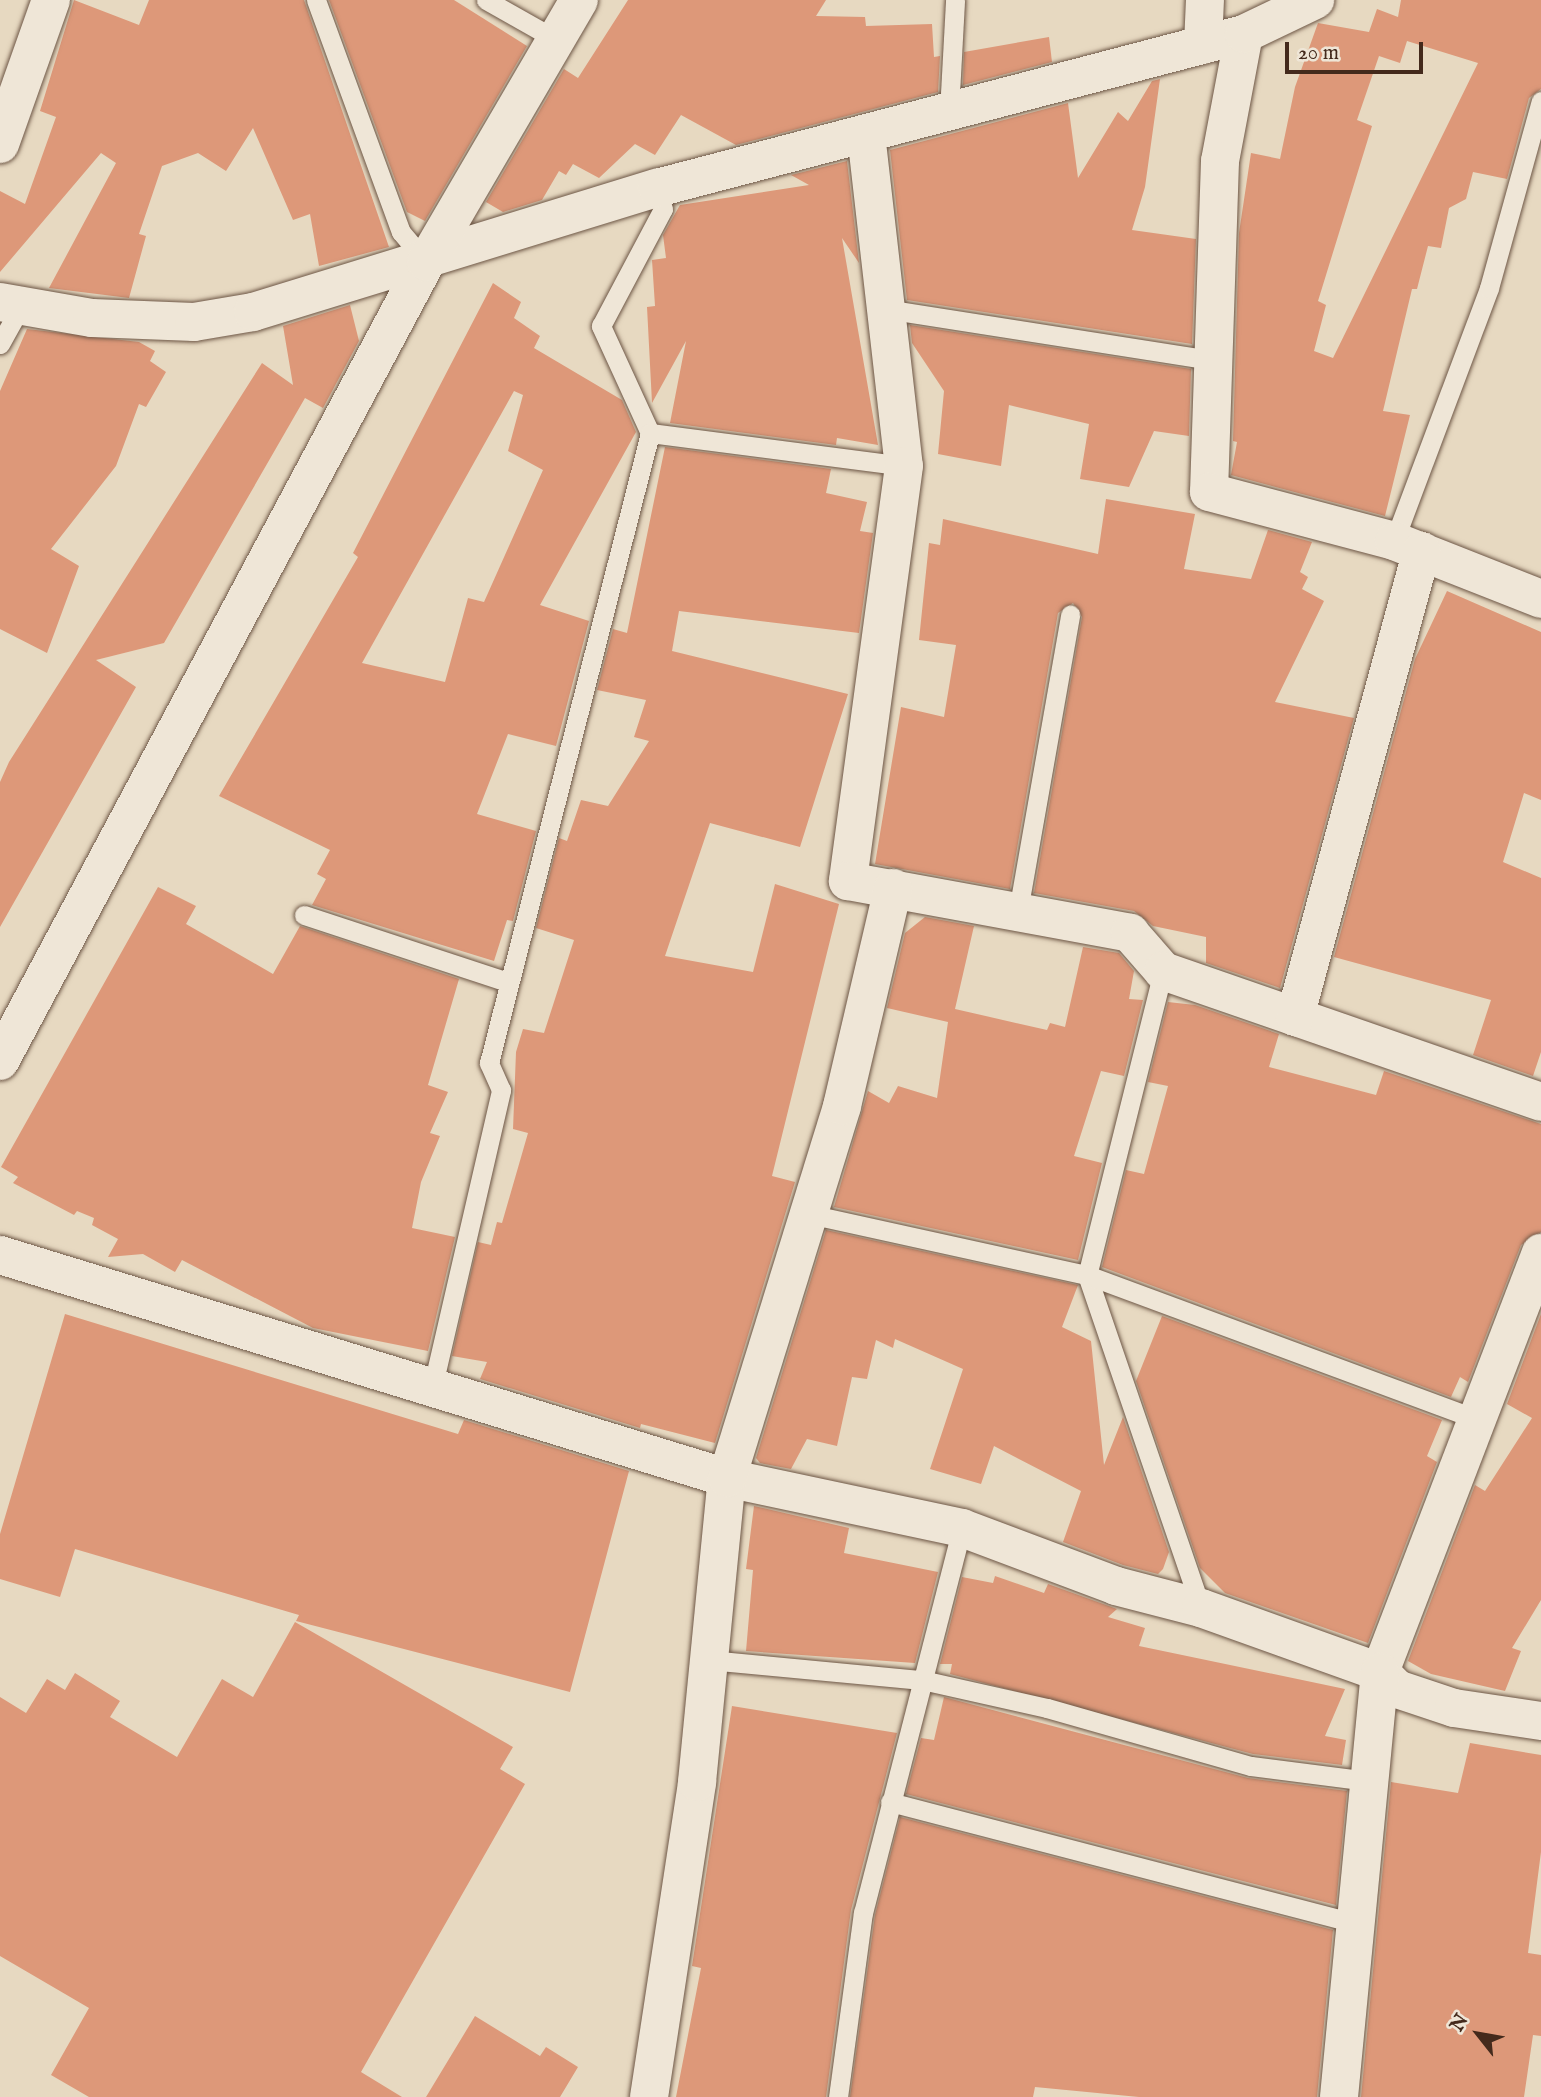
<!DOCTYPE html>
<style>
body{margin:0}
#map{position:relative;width:1541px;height:2097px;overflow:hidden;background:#e7d9c1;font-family:"IM FELL English",serif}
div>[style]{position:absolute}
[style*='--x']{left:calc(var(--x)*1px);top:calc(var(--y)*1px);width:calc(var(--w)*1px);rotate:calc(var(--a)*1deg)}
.building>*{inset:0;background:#dd9879}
.roads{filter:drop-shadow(0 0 2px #6d5645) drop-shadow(0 0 2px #6d5645)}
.lane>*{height:19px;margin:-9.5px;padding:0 9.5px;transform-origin:9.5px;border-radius:9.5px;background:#efe6d7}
.street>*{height:38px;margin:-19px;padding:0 19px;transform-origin:19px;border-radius:19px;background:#efe6d7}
.secondary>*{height:38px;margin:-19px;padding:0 19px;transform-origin:19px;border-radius:19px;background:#efe6d7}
span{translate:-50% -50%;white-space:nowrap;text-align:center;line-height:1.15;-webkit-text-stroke:5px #efe6d7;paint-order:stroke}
.north{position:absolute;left:1443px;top:1999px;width:70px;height:70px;-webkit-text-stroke:5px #efe6d7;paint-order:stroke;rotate:301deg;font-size:19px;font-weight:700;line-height:28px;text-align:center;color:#442a1c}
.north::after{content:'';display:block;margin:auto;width:24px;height:32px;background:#442a1c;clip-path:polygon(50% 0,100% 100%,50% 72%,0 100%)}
.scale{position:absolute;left:1285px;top:42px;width:138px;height:32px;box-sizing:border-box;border:4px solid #442a1c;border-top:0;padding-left:9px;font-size:21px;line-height:24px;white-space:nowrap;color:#442a1c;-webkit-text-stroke:5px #efe6d7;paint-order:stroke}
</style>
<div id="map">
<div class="building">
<div style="clip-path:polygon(74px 0,139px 25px,149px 0,304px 0,389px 247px,319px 266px,310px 214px,293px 220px,253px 128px,226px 171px,198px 153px,162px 166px,139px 234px,146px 236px,129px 298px,49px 288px,116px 163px,101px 153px,0 272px,0 191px,25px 204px,56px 117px,40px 111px)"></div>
<div style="clip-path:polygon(329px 0,454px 0,527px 46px,425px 221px,407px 212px)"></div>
<div style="clip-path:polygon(628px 0,826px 0,816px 16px,865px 17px,866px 26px,932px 24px,934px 57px,940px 56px,938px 92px,736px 145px,681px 115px,655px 155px,635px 144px,599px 178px,573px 164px,566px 175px,559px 171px,542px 200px,503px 212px,486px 202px,564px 69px,578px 78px)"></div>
<div style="clip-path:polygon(evenodd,1401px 0,1541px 0,1541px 89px,1529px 98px,1507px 179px,1473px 172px,1466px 199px,1449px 208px,1441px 248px,1428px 246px,1417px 289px,1412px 289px,1383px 411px,1410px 415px,1385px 516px,1231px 475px,1237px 442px,1233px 441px,1239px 233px,1251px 153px,1280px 159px,1295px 87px,1318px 23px,1369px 32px,1377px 9px,1398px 17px,1401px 0,1407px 41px,1478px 63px,1333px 358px,1314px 351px,1326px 305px,1318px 301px,1372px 126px,1357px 120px,1379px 56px,1400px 63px,1407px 41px)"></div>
<div style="clip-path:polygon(1049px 37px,1052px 62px,963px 85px,964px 52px)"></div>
<div style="clip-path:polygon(1160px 79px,1145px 187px,1132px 230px,1196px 239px,1192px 344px,907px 300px,890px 150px,1068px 103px,1078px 178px,1118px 112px,1128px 121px,1152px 81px)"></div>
<div style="clip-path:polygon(847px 161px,859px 263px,842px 238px,878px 445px,837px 438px,836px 445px,670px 423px,686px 341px,652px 403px,647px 307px,655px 306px,652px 260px,666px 258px,663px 235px,680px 205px,809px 185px,791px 175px)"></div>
<div style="clip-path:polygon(evenodd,493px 283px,521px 302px,514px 318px,540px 336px,534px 348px,622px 400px,636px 432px,540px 605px,589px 621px,556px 746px,508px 734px,477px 814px,536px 831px,513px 921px,507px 920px,494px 961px,312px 905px,326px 879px,317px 874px,330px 850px,219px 796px,358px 557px,353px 553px,493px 283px,514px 391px,523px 395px,508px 451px,543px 470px,484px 602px,468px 598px,445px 682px,362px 663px,514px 391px)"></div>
<div style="clip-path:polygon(350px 305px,359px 341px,323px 408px,305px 398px,164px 643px,96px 660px,136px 687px,0 927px,0 782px,9px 762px,262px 363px,293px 385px,283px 326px)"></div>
<div style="clip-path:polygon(910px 325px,1191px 369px,1189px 436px,1154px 431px,1129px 487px,1080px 479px,1089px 424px,1009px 405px,1001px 466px,938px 454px,944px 391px,912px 343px)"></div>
<div style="clip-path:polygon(27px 329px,139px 342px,155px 351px,150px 361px,166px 372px,146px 407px,139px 404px,116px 466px,51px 549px,79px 566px,47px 653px,0 629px,0 391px)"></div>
<div style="clip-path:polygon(665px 447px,831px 469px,826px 493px,867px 502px,860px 531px,873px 533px,859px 633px,679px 611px,672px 651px,848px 694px,800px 847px,710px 823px,665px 956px,753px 972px,775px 884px,839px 904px,772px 1176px,795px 1182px,715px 1443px,641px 1424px,640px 1428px,480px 1379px,487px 1362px,452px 1356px,478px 1242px,491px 1245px,497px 1222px,502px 1223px,528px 1133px,513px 1129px,516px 1052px,523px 1029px,544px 1033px,574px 940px,536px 928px,559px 838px,567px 841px,581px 800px,608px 806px,649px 741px,634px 737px,646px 700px,597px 690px,613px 629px,627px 633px)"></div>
<div style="clip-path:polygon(1106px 499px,1195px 514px,1184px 569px,1251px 579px,1268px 530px,1312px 542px,1300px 572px,1308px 577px,1302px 589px,1324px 601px,1275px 702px,1354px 718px,1280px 988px,1206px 963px,1206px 937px,1153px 926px,1134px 911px,1034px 893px,1082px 617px,1073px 603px,1058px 613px,1010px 889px,875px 864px,901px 707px,944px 717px,956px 645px,919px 640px,929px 543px,940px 545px,943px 519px,1098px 554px)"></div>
<div style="clip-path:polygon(1447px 591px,1541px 632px,1541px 800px,1524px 793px,1503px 862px,1541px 878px,1541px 1052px,1533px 1076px,1473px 1055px,1491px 1000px,1334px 957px,1415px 659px)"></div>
<div style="clip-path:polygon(158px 887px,196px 906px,186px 924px,273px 974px,300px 926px,459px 979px,428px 1085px,448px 1092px,430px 1133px,440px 1136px,421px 1182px,412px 1228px,455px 1237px,428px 1351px,313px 1328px,182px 1260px,175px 1272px,143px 1254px,108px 1257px,118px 1239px,92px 1225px,94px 1218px,77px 1211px,74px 1215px,13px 1183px,18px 1177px,1px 1167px)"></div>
<div style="clip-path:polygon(925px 917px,974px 926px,955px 1009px,1047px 1030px,1050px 1023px,1065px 1027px,1083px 947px,1119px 953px,1134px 971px,1129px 999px,1143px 1000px,1124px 1076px,1101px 1071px,1074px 1156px,1102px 1163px,1078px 1260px,834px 1207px,868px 1091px,889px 1103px,898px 1086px,937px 1098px,948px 1022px,887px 1008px,905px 933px)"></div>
<div style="clip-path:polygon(1168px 1002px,1195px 1005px,1279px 1034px,1269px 1067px,1376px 1095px,1384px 1071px,1541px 1124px,1541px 1232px,1521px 1245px,1468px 1382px,1460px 1377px,1451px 1397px,1102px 1267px,1126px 1170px,1144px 1174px,1168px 1086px,1148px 1082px)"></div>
<div style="clip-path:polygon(826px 1230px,1078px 1285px,1062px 1327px,1091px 1341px,1104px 1465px,1123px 1417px,1169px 1552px,1163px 1569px,1158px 1574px,1123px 1565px,1063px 1542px,1081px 1491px,994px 1446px,981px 1484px,930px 1469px,963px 1369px,895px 1339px,893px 1348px,876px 1340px,867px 1379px,852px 1377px,837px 1446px,807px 1439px,791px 1469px,760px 1463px,756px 1458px)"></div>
<div style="clip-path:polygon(65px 1314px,458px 1434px,464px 1420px,629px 1471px,570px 1692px,296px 1621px,299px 1615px,75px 1549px,60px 1597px,0 1579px,0 1534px)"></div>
<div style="clip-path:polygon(1541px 1314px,1541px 1600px,1512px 1648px,1521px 1651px,1505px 1691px,1431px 1674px,1408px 1661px,1475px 1485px,1485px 1491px,1532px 1418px,1507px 1404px)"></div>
<div style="clip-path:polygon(1162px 1316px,1442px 1420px,1427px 1456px,1437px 1462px,1368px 1643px,1225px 1593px,1200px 1568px,1136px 1381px)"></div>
<div style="clip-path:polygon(754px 1506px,849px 1528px,844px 1553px,938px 1572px,915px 1663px,746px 1651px,753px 1570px,746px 1569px)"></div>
<div style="clip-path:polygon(995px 1576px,1044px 1593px,1048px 1584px,1117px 1609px,1108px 1617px,1145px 1628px,1139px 1646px,1345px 1689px,1325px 1736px,1346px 1740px,1342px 1765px,1253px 1754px,950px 1674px,952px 1664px,940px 1664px,962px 1577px,993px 1583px)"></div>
<div style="clip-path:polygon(295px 1622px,513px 1747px,500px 1769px,525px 1784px,361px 2072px,402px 2097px,89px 2097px,51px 2075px,89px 2008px,0 1956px,0 1697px,26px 1713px,47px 1679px,65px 1690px,75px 1673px,120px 1701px,110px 1717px,177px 1757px,222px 1679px,253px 1697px)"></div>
<div style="clip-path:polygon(944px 1697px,1248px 1778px,1347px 1791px,1336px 1905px,906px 1794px,921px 1738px,934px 1740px)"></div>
<div style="clip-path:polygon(732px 1706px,897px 1733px,851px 1910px,826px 2097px,676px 2097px,701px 1968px,692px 1966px)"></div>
<div style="clip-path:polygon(1470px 1743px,1541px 1755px,1541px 1852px,1528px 1953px,1541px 1955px,1541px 2036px,1533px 2035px,1524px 2097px,1361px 2097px,1391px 1782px,1458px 1793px)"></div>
<div style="clip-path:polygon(900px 1817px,1333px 1930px,1317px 2097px,1139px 2097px,1035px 2087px,1033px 2097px,850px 2097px,875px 1915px)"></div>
<div style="clip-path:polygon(475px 2016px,540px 2056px,546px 2047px,578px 2067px,560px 2097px,426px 2097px)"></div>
</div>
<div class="roads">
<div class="lane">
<div style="--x:316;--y:0;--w:247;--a:69.9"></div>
<div style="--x:401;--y:232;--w:39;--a:50"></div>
<div style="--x:486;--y:0;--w:81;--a:29.4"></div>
<div style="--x:949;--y:112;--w:112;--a:-86.9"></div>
<div style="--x:886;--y:309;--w:330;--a:8.9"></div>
<div style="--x:0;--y:344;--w:43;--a:-61.1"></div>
<div style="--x:650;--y:433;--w:118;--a:-114.6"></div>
<div style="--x:601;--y:326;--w:132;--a:-62.1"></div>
<div style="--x:663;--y:209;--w:22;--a:-106"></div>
<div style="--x:1394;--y:541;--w:270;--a:-69.4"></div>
<div style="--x:1489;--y:288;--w:194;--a:-74.5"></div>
<div style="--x:1018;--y:911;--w:301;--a:-80"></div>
<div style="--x:304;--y:915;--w:215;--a:18.2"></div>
<div style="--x:1163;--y:971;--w:313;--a:104"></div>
<div style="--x:1087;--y:1275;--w:352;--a:71.1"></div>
<div style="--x:809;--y:1214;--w:285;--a:12.4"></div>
<div style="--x:1087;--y:1275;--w:417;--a:20.3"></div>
<div style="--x:433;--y:1385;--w:303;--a:-77"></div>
<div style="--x:501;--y:1090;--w:30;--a:-114"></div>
<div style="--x:489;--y:1063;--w:650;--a:-75.66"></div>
<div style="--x:650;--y:433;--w:256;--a:7.4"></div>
<div style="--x:709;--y:1660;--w:214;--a:5.4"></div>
<div style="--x:922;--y:1680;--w:128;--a:12.6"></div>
<div style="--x:1047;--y:1708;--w:212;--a:15.9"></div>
<div style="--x:1251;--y:1766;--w:118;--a:7.3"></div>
<div style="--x:890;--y:1802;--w:480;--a:14.6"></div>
<div style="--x:838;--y:2097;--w:186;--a:-82.3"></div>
<div style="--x:863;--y:1913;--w:398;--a:-75.6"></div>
</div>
<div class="street">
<div style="--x:1244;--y:34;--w:129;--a:100.7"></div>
<div style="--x:1220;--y:161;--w:331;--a:91.9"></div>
<div style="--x:1209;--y:492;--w:191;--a:14.8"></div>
<div style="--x:1394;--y:541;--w:158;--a:21.5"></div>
<div style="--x:1203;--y:45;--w:45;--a:-87.5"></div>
<div style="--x:866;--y:134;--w:334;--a:83.5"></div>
<div style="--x:904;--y:466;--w:419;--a:97.7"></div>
<div style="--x:848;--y:881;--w:287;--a:10.4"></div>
<div style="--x:1130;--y:933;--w:50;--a:49"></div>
<div style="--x:1163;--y:971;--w:400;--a:19.1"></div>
<div style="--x:0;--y:144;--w:153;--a:-70.5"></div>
<div style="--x:0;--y:302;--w:93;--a:9.9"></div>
<div style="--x:92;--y:318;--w:102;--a:2.2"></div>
<div style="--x:194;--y:322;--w:60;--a:-9.6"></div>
<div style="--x:253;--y:312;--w:423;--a:-17.1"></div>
<div style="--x:657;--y:188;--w:607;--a:-14.7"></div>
<div style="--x:1244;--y:34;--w:79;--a:-25.6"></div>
<div style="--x:1295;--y:1017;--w:483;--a:-74.8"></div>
<div style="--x:0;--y:1061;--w:905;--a:-61.93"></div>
<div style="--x:426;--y:262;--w:303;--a:-59.7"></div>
<div style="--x:0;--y:1255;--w:760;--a:17.05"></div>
<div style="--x:727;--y:1478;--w:240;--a:12"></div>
<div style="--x:962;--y:1528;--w:165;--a:20.6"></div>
<div style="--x:1116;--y:1586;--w:88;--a:14.5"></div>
<div style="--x:1201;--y:1608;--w:190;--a:19.7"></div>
<div style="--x:1380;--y:1672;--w:24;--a:45"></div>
<div style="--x:1397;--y:1689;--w:60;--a:18.4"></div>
<div style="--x:1454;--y:1708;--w:88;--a:8.5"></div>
<div style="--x:1380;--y:1672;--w:449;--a:-69"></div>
<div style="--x:649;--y:2097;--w:319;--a:-81.3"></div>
<div style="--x:697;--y:1782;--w:305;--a:-84.4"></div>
<div style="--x:727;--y:1478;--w:389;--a:-72.8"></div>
<div style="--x:842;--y:1106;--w:224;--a:-76.8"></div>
</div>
<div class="secondary">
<div style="--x:1339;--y:2097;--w:427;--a:-84.5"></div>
</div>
</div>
<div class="north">N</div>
<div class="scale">20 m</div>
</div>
